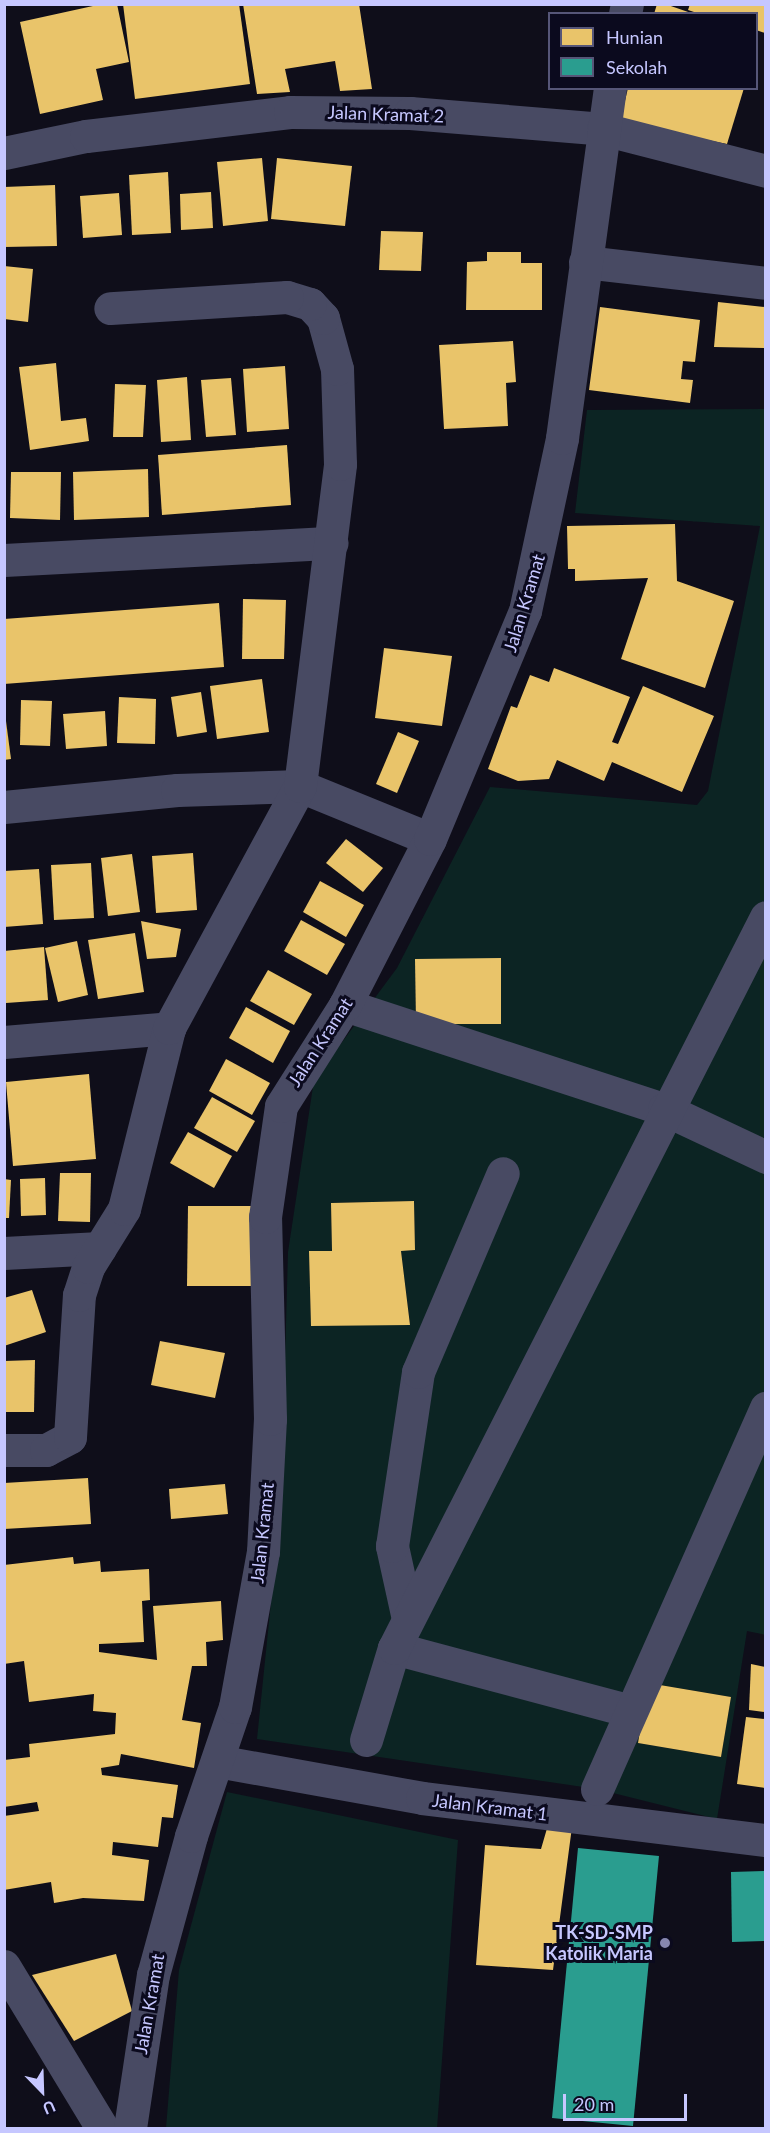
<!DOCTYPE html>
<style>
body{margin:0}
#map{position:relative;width:770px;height:2133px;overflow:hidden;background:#0f0e1a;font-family:Lato,sans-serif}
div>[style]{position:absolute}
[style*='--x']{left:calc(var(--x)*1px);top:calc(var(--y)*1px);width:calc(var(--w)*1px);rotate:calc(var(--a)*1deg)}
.green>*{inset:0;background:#0c2423}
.homes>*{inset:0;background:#e9c46a}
.schools>*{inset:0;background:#2a9d8f}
.minor>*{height:33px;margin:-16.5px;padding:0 16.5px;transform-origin:16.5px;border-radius:16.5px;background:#484a63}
.dots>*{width:16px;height:16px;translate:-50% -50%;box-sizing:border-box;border:3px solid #0b0a1e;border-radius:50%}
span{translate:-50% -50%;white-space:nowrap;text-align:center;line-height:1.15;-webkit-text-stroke:6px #0b0a1e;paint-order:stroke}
.street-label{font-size:18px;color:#c6c7ff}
.poi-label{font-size:18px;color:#c6c7ff;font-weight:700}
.right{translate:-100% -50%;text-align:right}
.frame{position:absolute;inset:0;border:6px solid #c6c7ff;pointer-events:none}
.legend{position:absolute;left:548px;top:12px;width:210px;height:78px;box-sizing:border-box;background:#0b0a1e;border:2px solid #565678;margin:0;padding:8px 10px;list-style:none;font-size:18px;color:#c6c7ff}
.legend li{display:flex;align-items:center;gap:12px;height:30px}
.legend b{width:30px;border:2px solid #565678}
.north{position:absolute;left:12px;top:2061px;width:60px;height:60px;-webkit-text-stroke:4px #0b0a1e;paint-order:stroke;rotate:157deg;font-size:16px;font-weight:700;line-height:24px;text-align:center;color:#c6c7ff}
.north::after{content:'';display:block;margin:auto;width:21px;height:27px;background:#c6c7ff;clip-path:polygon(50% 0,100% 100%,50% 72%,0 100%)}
.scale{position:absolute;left:563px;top:2094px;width:124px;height:27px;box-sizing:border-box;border:3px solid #c6c7ff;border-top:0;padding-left:8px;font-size:18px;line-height:21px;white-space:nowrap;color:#c6c7ff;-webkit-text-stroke:4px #0b0a1e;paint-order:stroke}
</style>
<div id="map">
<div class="green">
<div style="clip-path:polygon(evenodd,765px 409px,766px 1635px,747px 1631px,717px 1819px,597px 1789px,257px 1739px,281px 1505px,288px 1252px,314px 1080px,397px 968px,490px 787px,697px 805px,708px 791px,760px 526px,575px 513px,587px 410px,765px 409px,415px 959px,501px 1023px,416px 1024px,415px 959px,765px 409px,414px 1201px,415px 1250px,401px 1251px,410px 1324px,311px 1326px,309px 1252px,332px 1251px,331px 1203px,414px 1201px,765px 409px,648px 1683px,731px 1697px,721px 1757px,638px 1743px,648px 1683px)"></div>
<div style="clip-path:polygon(227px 1792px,458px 1840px,437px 2128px,166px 2128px,179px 1970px)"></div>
</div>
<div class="homes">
<div style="clip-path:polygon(102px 4px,117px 4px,129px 62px,96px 69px,103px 100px,40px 114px,20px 22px)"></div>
<div style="clip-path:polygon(123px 4px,239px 4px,250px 84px,135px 99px)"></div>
<div style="clip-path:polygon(243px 4px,359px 4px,372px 89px,340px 91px,335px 61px,285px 69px,290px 92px,257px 94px)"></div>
<div style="clip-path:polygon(657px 4px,665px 4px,694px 14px,654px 14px)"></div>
<div style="clip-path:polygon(690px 4px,765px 4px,765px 33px,756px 30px,756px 14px,700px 14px,688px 10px)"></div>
<div style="clip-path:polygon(628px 88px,744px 88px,727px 144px,620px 122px)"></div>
<div style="clip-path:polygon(262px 158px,268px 221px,223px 226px,217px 162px)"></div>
<div style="clip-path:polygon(277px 158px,352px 166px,345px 226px,271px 219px)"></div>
<div style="clip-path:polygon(168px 172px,171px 233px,132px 235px,129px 175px)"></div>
<div style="clip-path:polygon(55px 185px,57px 246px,4px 247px,4px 187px)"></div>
<div style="clip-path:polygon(211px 192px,213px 228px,181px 230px,180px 194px)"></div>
<div style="clip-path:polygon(119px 193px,122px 235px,83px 238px,80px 196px)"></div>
<div style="clip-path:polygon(381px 231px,423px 232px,421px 271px,379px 270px)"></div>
<div style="clip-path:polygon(487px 252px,521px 252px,521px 263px,542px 263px,542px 310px,466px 310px,467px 262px,487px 261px)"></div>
<div style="clip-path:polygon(4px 266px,33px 269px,28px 322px,4px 319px)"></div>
<div style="clip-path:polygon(718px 302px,765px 307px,765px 348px,714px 347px)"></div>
<div style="clip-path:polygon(600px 307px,700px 320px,695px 362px,683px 361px,681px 379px,693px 380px,690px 403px,589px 390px)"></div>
<div style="clip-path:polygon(513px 341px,516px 382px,506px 383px,508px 426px,444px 429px,439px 345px)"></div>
<div style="clip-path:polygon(56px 363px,61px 421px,86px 418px,89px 441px,30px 450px,19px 367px)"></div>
<div style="clip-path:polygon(285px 366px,289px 429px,247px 432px,243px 369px)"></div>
<div style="clip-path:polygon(187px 377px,191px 440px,161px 442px,157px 380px)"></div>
<div style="clip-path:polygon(231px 378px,236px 435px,206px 437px,201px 380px)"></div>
<div style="clip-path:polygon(115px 384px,146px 385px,143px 437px,113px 437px)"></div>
<div style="clip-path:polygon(287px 445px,291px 505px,162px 515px,158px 455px)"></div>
<div style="clip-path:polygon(148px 469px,149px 517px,74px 520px,73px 472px)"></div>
<div style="clip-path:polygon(11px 472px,61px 472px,60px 520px,10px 518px)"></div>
<div style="clip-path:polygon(675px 524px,677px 581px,734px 601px,705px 688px,621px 659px,648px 578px,575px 581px,575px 569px,568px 569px,567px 526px)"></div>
<div style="clip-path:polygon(243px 599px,286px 600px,284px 659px,242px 659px)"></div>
<div style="clip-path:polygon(219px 603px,224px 667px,4px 684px,4px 619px)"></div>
<div style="clip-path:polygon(384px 648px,452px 656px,442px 726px,375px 718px)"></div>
<div style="clip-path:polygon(554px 668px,630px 697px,612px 742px,618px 744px,643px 686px,714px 716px,682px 792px,612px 762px,604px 781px,557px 760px,549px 779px,518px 781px,488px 769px,511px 706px,517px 708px,530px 675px,549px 682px)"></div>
<div style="clip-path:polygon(262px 679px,269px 732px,217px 739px,210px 686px)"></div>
<div style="clip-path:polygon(201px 692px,207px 732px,177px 737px,171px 697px)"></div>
<div style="clip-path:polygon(119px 697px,156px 699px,155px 744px,117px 743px)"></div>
<div style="clip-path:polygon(21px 700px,52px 701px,50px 746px,20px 745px)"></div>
<div style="clip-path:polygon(4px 706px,11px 759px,4px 760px)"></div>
<div style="clip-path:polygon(105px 711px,107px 746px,66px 749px,63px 714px)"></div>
<div style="clip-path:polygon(398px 732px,419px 741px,397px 793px,376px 784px)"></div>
<div style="clip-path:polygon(346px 839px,383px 868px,363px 892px,326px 863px)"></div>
<div style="clip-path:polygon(193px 853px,197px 910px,156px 913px,152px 856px)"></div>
<div style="clip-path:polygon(132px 854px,140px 912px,108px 916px,101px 858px)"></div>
<div style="clip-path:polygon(91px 863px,94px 918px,54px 920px,51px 865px)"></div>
<div style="clip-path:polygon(39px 869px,43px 924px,4px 927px,4px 871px)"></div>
<div style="clip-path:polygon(320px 881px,364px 905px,346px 937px,303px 912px)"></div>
<div style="clip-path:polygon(301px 920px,345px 944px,327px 975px,284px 951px)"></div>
<div style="clip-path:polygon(141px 921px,181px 929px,176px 957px,147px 959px)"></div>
<div style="clip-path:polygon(135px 933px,144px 992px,98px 999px,88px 940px)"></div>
<div style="clip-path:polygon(77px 941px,88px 995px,58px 1002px,45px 948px)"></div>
<div style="clip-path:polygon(44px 947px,48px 1000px,6px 1003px,4px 951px)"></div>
<div style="clip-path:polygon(501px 958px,501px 1024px,416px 1024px,415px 959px)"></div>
<div style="clip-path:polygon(268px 970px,312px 994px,294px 1025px,250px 1001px)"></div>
<div style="clip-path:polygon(246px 1007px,290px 1031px,273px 1063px,229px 1038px)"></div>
<div style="clip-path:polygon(226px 1059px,270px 1083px,252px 1115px,209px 1091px)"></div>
<div style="clip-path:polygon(89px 1074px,96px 1159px,13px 1166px,6px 1082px)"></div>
<div style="clip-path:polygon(212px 1097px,255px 1121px,237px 1152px,194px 1128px)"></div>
<div style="clip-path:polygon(188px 1132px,232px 1156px,214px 1188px,170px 1163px)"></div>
<div style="clip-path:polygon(60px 1173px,91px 1173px,90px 1222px,58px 1221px)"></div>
<div style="clip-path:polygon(45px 1178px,46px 1215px,21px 1216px,20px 1179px)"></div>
<div style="clip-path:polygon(4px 1179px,11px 1180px,9px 1218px,4px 1218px)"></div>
<div style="clip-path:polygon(414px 1201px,415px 1250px,401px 1251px,410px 1325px,311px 1326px,309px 1251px,332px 1251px,331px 1203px)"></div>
<div style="clip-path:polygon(188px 1206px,256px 1206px,255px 1286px,187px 1286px)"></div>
<div style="clip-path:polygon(32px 1290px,46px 1332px,4px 1346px,4px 1298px)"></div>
<div style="clip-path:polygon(160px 1341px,225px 1353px,215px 1398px,151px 1385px)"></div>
<div style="clip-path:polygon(35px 1360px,34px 1412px,4px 1412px,4px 1361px)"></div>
<div style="clip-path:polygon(88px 1478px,91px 1524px,4px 1529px,4px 1483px)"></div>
<div style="clip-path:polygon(225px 1484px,228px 1514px,171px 1519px,169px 1489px)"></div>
<div style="clip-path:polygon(73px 1557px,74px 1564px,100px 1561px,101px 1572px,149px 1569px,150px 1600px,142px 1601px,144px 1642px,99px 1644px,99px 1652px,157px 1660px,153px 1606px,221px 1601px,223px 1640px,206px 1642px,207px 1666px,192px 1666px,182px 1720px,201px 1723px,194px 1768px,121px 1754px,119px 1765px,101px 1768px,102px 1775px,178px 1785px,173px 1818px,162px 1817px,158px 1847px,113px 1842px,112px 1855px,149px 1860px,144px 1901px,83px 1898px,54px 1903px,51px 1882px,4px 1890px,4px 1816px,39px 1811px,37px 1802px,4px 1807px,4px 1760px,30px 1757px,29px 1744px,115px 1734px,116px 1713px,93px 1711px,94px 1694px,29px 1702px,24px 1661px,4px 1664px,4px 1565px)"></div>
<div style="clip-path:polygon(751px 1664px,765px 1667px,765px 1712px,749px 1710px)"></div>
<div style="clip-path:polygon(648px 1683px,731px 1697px,721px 1757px,638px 1743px)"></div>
<div style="clip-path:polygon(746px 1717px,765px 1719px,765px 1788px,737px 1784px)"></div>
<div style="clip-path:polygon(548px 1825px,572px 1827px,553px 1970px,476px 1965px,485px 1845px,541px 1849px)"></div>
<div style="clip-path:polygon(116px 1954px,132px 2011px,74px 2041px,32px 1975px)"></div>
</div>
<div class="schools">
<div style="clip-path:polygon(578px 1848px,659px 1856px,633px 2126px,552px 2118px)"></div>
<div style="clip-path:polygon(766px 1871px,766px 1941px,732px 1942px,731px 1872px)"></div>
</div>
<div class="minor">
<div style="--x:625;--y:14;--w:10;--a:-79"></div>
<div style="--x:4;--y:153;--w:84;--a:-11.7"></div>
<div style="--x:86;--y:136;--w:205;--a:-6.7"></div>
<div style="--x:290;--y:112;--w:120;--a:0.5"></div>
<div style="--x:410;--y:113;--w:194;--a:4.7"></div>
<div style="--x:603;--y:129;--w:168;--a:14.4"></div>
<div style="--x:585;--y:262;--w:182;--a:6.6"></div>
<div style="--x:4;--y:560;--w:328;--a:-3"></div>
<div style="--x:4;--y:807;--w:174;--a:-5.6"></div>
<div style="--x:177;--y:790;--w:123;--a:-1.9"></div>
<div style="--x:300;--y:786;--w:140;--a:22.2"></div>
<div style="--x:345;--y:1005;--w:336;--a:18.1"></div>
<div style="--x:664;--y:1109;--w:113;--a:25.2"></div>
<div style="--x:4;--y:1042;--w:166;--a:-4.8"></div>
<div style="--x:4;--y:1253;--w:96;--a:-3"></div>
<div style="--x:4;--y:1450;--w:42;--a:0"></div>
<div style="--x:46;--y:1450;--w:27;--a:-28"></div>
<div style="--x:70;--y:1437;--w:142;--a:-86.4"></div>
<div style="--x:79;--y:1295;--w:29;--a:-72"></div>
<div style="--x:88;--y:1267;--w:68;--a:-58.2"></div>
<div style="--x:124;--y:1209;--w:187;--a:-76"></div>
<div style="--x:169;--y:1028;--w:275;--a:-61.6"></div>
<div style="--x:300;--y:786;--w:324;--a:-82.9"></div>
<div style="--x:340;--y:464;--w:95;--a:-91.8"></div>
<div style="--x:337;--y:369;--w:53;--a:-105.4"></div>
<div style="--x:323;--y:318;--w:19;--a:-133"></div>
<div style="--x:310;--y:304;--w:24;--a:-163"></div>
<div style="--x:287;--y:297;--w:177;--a:176.4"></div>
<div style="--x:408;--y:1619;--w:75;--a:-102.4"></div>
<div style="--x:392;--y:1546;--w:176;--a:-81.5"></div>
<div style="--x:418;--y:1372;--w:216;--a:-66.9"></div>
<div style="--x:394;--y:1648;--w:244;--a:14.9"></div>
<div style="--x:366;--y:1740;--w:96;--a:-73.1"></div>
<div style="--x:394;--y:1648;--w:820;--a:-63.03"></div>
<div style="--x:217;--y:1761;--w:208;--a:10.2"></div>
<div style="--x:422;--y:1798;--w:347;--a:7"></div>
<div style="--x:597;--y:1789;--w:417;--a:-66.1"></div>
<div style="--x:4;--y:1966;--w:189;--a:58.8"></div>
<div style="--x:130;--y:2128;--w:155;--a:-81.5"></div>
<div style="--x:153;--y:1975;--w:144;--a:-74.7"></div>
<div style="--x:191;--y:1836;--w:136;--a:-71.2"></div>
<div style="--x:235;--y:1707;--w:158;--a:-79.8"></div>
<div style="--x:263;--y:1552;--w:133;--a:-87"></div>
<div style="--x:270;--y:1419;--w:202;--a:-91.4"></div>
<div style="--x:265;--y:1217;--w:112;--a:-81.8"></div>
<div style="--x:281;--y:1106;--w:120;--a:-57.6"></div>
<div style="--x:345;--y:1005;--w:186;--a:-62.9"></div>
<div style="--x:430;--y:839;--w:247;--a:-67.4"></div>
<div style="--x:525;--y:611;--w:177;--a:-77.9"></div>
<div style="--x:562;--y:438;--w:353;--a:-82.2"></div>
</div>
<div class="dots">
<div style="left:665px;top:1943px;background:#8686af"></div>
</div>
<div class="street-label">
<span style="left:386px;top:114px;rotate:2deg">Jalan Kramat 2</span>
<span style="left:524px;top:603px;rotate:-73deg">Jalan Kramat</span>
<span style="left:320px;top:1042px;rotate:-57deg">Jalan Kramat</span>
<span style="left:262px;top:1533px;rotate:-84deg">Jalan Kramat</span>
<span style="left:490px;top:1807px;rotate:7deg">Jalan Kramat 1</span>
<span style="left:149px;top:2004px;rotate:-80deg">Jalan Kramat</span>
</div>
<div class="poi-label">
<span class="right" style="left:653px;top:1943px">TK-SD-SMP<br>Katolik Maria</span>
</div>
<div class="frame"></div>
<ul class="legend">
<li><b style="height:16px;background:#e9c46a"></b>Hunian</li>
<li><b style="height:16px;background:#2a9d8f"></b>Sekolah</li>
</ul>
<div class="north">U</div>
<div class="scale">20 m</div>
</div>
